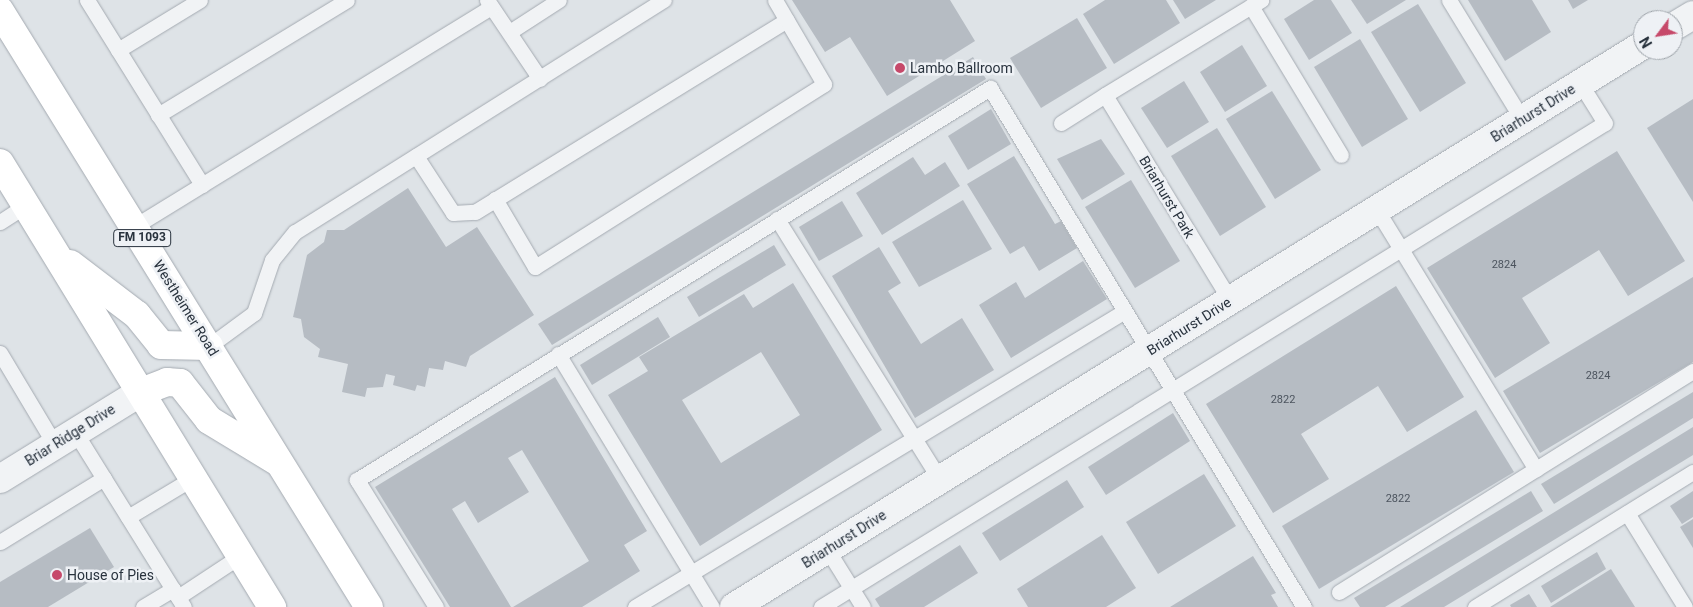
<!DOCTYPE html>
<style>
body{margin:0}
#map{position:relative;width:1693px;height:607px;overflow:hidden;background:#dee3e7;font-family:Roboto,sans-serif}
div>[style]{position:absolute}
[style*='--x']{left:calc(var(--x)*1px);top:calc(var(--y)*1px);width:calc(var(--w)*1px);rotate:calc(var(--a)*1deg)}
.building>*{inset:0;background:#b6bcc3}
.roads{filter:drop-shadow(0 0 1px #a4aab1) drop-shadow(0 0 1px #a4aab1)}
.lane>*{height:15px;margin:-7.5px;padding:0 7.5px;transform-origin:7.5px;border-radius:7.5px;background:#f1f3f5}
.street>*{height:28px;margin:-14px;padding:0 14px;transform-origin:14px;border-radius:14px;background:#f1f3f5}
.primary>*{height:28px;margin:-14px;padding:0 14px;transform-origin:14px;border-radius:14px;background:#fff}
.dots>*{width:14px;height:14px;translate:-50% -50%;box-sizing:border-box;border:2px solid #eef1f5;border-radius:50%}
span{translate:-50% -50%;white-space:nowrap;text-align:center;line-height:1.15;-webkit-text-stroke:5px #eef1f5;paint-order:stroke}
.number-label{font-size:11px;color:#4c545e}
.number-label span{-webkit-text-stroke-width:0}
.shield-label span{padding:1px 4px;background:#eef1f5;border:1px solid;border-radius:4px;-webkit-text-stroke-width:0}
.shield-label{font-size:12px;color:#28323d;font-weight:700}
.poi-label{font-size:14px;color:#28323d}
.left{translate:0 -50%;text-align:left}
.street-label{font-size:14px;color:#28323d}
.north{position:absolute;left:1633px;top:10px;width:50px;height:50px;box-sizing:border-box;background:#eef1f5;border:1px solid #9fa5ab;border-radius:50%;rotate:239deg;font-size:14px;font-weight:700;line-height:20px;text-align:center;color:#28323d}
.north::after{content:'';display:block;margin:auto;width:18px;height:22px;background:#c6496a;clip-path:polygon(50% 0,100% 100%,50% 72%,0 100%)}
</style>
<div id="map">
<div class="building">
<div style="clip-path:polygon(792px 0,950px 0,975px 41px,887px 96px,850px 37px,825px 52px)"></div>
<div style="clip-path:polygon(1105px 0,1166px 0,1180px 23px,1114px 64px,1083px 14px)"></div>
<div style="clip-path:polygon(1173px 0,1216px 0,1185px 19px)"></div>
<div style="clip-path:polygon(1314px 0,1331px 0,1352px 33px,1309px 60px,1284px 19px)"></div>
<div style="clip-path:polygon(1351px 0,1406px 0,1367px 24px)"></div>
<div style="clip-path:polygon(1468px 0,1532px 0,1551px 32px,1505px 61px)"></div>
<div style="clip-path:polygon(1568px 0,1588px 0,1573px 9px)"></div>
<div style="clip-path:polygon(1418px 4px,1466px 83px,1420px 112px,1371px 32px)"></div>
<div style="clip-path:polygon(1077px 18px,1107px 68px,1041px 108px,1010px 58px)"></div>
<div style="clip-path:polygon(1360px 39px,1408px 119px,1362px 147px,1314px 67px)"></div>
<div style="clip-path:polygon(1242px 45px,1267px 86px,1225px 112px,1200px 72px)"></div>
<div style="clip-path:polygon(973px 57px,986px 79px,552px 345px,538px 324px)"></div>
<div style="clip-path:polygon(1184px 81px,1209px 122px,1167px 148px,1141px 108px)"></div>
<div style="clip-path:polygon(1272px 91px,1321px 170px,1275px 199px,1226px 119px)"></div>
<div style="clip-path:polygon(1693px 99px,1693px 202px,1647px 128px)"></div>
<div style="clip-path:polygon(991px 109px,1011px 144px,968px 170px,948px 136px)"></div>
<div style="clip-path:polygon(1217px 128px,1266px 207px,1220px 236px,1171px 156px)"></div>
<div style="clip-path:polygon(1101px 139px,1125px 174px,1082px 200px,1057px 159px)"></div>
<div style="clip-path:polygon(1617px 151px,1685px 261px,1628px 296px,1599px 250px,1522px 298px,1550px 343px,1495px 378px,1427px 268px)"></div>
<div style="clip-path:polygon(1014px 156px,1055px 224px,1061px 221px,1077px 248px,1039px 271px,1024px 246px,1010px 254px,967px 184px)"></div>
<div style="clip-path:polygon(913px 157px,925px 175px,945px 162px,960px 186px,882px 235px,856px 193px)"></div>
<div style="clip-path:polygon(1131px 180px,1180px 261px,1135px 288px,1085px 207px)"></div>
<div style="clip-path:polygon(408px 188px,446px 247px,477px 227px,534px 315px,470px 356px,466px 367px,445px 361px,443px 370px,429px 368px,425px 387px,417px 385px,415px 391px,393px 385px,395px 376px,386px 374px,383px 387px,367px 388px,365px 397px,342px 392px,348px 364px,318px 357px,320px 349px,304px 337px,301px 319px,293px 317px,307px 255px,324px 242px,327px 230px,344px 230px)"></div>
<div style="clip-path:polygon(963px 200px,992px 249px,919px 287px,892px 242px)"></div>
<div style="clip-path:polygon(842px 201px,863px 236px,819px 261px,799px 227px)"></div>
<div style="clip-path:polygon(774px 245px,786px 265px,699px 317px,687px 297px)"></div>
<div style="clip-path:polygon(879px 247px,901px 283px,888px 291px,921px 344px,962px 318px,994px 370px,915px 418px,832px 276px)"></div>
<div style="clip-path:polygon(1083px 261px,1107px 299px,1011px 358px,979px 305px,1016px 282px,1025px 298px)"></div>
<div style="clip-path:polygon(1693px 277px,1693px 362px,1540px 453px,1503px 391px)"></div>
<div style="clip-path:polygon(evenodd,793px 283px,882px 430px,700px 546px,608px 395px,648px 371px,639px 357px,744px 294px,753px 308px,793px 283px,761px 352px,800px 415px,721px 463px,682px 400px,761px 352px)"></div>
<div style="clip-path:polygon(1396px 286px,1464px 397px,1407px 432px,1378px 386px,1301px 434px,1329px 479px,1273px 513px,1206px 404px)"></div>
<div style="clip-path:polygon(658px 317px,670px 337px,592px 385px,580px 365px)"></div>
<div style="clip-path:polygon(555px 377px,647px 531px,624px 545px,640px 571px,582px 607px,513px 607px,589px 561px,522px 450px,508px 458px,529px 492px,478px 523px,465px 501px,452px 509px,511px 607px,450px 607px,375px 487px)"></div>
<div style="clip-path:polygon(1693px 392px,1693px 418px,1554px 504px,1541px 484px)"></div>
<div style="clip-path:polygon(1476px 410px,1514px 472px,1319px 589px,1282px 526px)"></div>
<div style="clip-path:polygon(1173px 413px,1190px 441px,1106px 495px,1088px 467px)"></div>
<div style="clip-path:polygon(1693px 427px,1693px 455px,1444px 607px,1400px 607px)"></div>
<div style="clip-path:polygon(1204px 474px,1236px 526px,1158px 574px,1126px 522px)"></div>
<div style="clip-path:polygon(1067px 480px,1084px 507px,1000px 561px,982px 533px)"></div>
<div style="clip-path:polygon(1531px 491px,1543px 511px,1385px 607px,1360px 607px,1354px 598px)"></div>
<div style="clip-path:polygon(1693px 491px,1693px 517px,1682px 524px,1670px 506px)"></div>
<div style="clip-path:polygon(1693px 519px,1693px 548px,1680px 527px)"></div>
<div style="clip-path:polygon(90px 528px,114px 567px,48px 607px,0 607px,0 582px)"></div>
<div style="clip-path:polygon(1102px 535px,1136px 588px,1106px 607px,1028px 607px,1017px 589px)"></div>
<div style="clip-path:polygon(960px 545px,978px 573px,924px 607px,880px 607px,875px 599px)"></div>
<div style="clip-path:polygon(1597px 552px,1606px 569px,1551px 603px,1541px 586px)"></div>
<div style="clip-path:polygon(1253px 556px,1276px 593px,1271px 595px,1278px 607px,1170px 607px)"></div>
<div style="clip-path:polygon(1611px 569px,1635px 607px,1550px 607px)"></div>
<div style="clip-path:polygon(1529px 594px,1537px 607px,1511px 607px,1510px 605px)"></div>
</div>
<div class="roads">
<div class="lane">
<div style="--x:87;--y:0;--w:218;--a:58.1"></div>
<div style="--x:487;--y:0;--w:95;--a:56.1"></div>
<div style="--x:1449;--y:0;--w:140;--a:58.5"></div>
<div style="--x:1251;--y:6;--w:174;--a:58.9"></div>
<div style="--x:511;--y:31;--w:57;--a:-32.9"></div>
<div style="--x:118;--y:50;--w:96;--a:-31.4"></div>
<div style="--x:158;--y:115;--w:221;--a:-31.3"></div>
<div style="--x:1061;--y:123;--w:52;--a:-32.5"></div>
<div style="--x:416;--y:156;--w:68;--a:57"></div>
<div style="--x:453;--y:213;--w:22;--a:-3"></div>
<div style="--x:475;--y:212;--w:366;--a:-31.6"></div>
<div style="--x:495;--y:199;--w:79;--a:59.5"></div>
<div style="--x:535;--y:267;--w:342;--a:-32.3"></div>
<div style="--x:824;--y:84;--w:97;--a:-120.3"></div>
<div style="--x:1377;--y:210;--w:304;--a:58.5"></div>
<div style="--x:777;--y:219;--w:308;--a:58"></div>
<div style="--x:0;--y:222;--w:31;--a:-33"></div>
<div style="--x:135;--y:226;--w:418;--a:-31.6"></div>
<div style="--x:1230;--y:300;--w:240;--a:-121.4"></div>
<div style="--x:1105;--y:95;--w:183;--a:-31.3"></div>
<div style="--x:209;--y:346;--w:56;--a:-36.3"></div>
<div style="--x:254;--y:313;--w:56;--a:-71.2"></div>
<div style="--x:272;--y:260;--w:36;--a:-51"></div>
<div style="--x:295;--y:232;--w:436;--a:-32.2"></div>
<div style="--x:0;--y:353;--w:107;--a:59.1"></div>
<div style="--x:558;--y:354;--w:296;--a:58.7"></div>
<div style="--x:75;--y:432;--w:206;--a:58.1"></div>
<div style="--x:1627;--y:513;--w:110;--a:58.3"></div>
<div style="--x:128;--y:517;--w:76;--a:-31"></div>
<div style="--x:0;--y:542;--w:122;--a:-31.6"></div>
<div style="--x:827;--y:549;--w:68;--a:58.2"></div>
<div style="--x:1339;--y:592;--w:417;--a:-32"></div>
<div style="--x:178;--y:597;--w:74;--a:-33.5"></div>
<div style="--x:143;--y:607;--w:35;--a:-31"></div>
<div style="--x:436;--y:607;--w:150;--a:-121.9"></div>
<div style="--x:357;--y:480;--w:745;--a:-31.77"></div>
<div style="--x:990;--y:88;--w:607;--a:58.83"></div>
<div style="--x:635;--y:607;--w:572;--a:-31.14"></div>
<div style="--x:821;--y:607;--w:921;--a:-31.69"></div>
<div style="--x:1605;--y:123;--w:47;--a:-122"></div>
<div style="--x:1475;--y:607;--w:256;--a:-31.8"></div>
</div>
<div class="street">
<div style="--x:1673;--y:27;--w:23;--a:-31"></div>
<div style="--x:0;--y:479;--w:166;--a:-31.7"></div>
<div style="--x:734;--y:607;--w:1069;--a:-31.73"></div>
</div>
<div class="primary">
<div style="--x:0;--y:11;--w:701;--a:58.24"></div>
<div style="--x:0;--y:163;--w:521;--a:58.51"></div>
<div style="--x:70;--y:264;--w:84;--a:37.3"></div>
<div style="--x:137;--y:315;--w:38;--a:51"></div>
<div style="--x:161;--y:345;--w:48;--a:1.2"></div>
<div style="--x:141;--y:392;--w:28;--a:-21"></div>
<div style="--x:167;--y:382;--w:13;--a:4"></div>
<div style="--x:180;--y:383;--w:47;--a:51.9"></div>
<div style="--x:209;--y:420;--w:81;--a:31.3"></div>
</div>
</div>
<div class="dots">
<div style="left:900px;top:68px;background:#c6496a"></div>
<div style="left:57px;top:575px;background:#c6496a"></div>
</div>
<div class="number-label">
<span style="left:1504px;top:265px">2824</span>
<span style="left:1598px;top:376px">2824</span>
<span style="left:1283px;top:400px">2822</span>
<span style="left:1398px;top:499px">2822</span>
</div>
<div class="shield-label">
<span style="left:142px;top:238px">FM 1093</span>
</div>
<div class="poi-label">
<span class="left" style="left:910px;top:68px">Lambo Ballroom</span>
<span class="left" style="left:67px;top:575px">House of Pies</span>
</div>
<div class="street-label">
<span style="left:1533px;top:113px;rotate:-32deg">Briarhurst Drive</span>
<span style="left:1167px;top:197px;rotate:59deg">Briarhurst Park</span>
<span style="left:186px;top:308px;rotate:58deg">Westheimer Road</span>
<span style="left:1189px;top:326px;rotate:-32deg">Briarhurst Drive</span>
<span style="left:70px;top:435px;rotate:-32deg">Briar Ridge Drive</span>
<span style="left:844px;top:539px;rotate:-32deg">Briarhurst Drive</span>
</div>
<div class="north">N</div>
</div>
